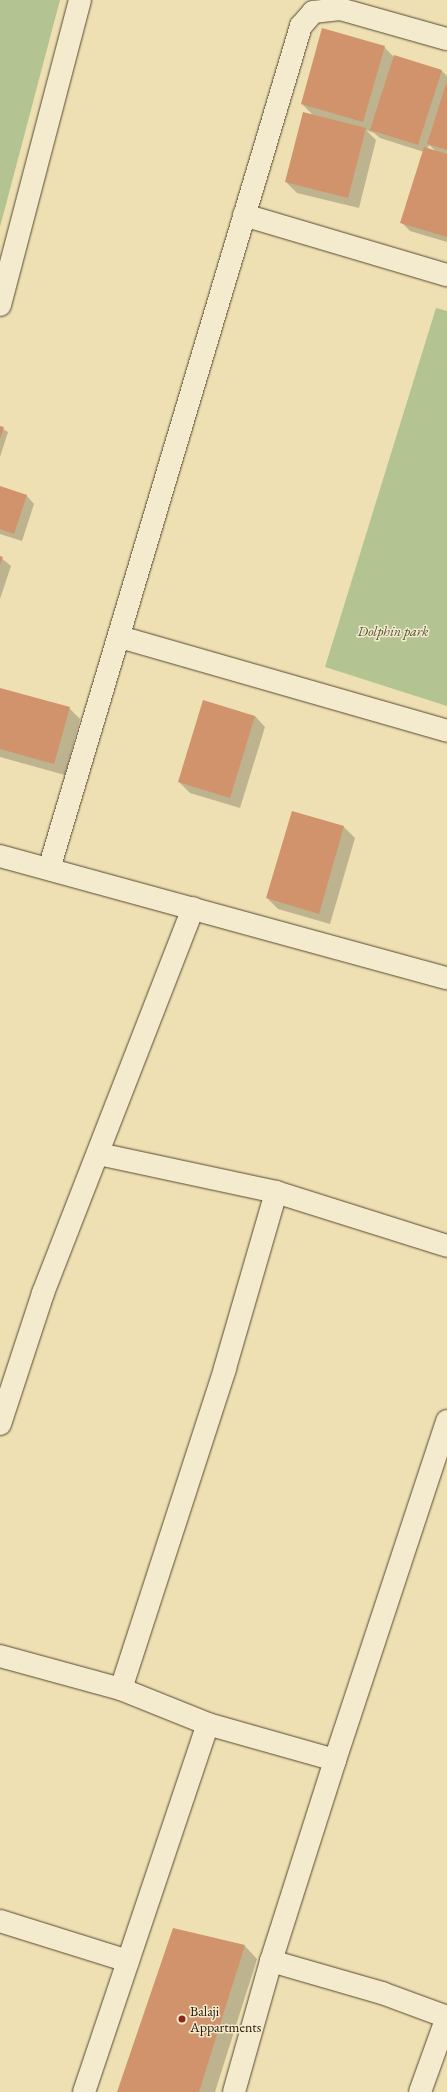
<!DOCTYPE html>
<style>
body{margin:0}
#map{position:relative;width:447px;height:2092px;overflow:hidden;background:#eee0b3;font-family:"EB Garamond",serif}
div>[style]{position:absolute}
[style*='--x']{left:calc(var(--x)*1px);top:calc(var(--y)*1px);width:calc(var(--w)*1px);rotate:calc(var(--a)*1deg)}
.green>*{inset:0;background:#b3c391}
.shadow>*{inset:0;background:#0003}
.building>*{inset:0;background:#d0936c}
.roads{filter:drop-shadow(0 0 1px #574830) drop-shadow(0 0 1px #574830)}
.minor>*{height:22px;margin:-11px;padding:0 11px;transform-origin:11px;border-radius:11px;background:#f4ebce}
.dots>*{width:11px;height:11px;translate:-50% -50%;box-sizing:border-box;border:2px solid #f4ebce;border-radius:50%}
span{translate:-50% -50%;white-space:nowrap;text-align:center;line-height:1.15;-webkit-text-stroke:3px #f4ebce;paint-order:stroke}
.park-label{font-size:14px;color:#575236;font-style:italic}
.poi-label{font-size:14px;color:#251505}
.left{translate:0 -50%;text-align:left}
</style>
<div id="map">
<div class="green">
<div style="clip-path:polygon(0 0,60px 0,0 227px)"></div>
<div style="clip-path:polygon(436px 308px,447px 311px,447px 706px,325px 667px)"></div>
</div>
<div class="shadow">
<div style="clip-path:polygon(evenodd,384px 47px,394px 57px,442px 71px,447px 76px,447px 242px,410px 231px,402px 223px,424px 152px,380px 138px,374px 133px,366px 130px,376px 140px,359px 208px,297px 193px,286px 182px,314px 116px,302px 104px,384px 47px,429px 145px,437px 152px,427px 149px,429px 145px)"></div>
<div style="clip-path:polygon(0 427px,8px 432px,0 457px)"></div>
<div style="clip-path:polygon(0 487px,26px 495px,34px 504px,22px 541px,0 534px)"></div>
<div style="clip-path:polygon(0 557px,11px 566px,0 599px)"></div>
<div style="clip-path:polygon(0 689px,69px 708px,80px 719px,65px 775px,0 757px)"></div>
<div style="clip-path:polygon(255px 716px,265px 727px,240px 808px,190px 793px,179px 782px)"></div>
<div style="clip-path:polygon(292px 812px,344px 827px,355px 838px,330px 924px,278px 909px,267px 898px)"></div>
<div style="clip-path:polygon(245px 1946px,257px 1959px,215px 2092px,118px 2092px)"></div>
</div>
<div class="building">
<div style="clip-path:polygon(322px 28px,385px 46px,363px 122px,301px 104px)"></div>
<div style="clip-path:polygon(394px 55px,442px 70px,418px 145px,370px 130px)"></div>
<div style="clip-path:polygon(447px 81px,447px 150px,427px 144px)"></div>
<div style="clip-path:polygon(303px 112px,366px 128px,348px 198px,285px 182px)"></div>
<div style="clip-path:polygon(424px 147px,447px 154px,447px 237px,400px 223px)"></div>
<div style="clip-path:polygon(0 426px,4px 427px,0 439px)"></div>
<div style="clip-path:polygon(0 486px,27px 495px,14px 534px,0 529px)"></div>
<div style="clip-path:polygon(0 556px,3px 557px,0 565px)"></div>
<div style="clip-path:polygon(0 688px,70px 707px,54px 764px,0 749px)"></div>
<div style="clip-path:polygon(203px 700px,255px 716px,230px 798px,178px 782px)"></div>
<div style="clip-path:polygon(292px 811px,344px 826px,319px 914px,266px 898px)"></div>
<div style="clip-path:polygon(173px 1928px,245px 1945px,199px 2092px,117px 2092px)"></div>
</div>
<div class="roads">
<div class="minor">
<div style="--x:244;--y:215;--w:212;--a:16.5"></div>
<div style="--x:0;--y:305;--w:315;--a:-75.3"></div>
<div style="--x:120;--y:637;--w:340;--a:16"></div>
<div style="--x:0;--y:856;--w:463;--a:15.3"></div>
<div style="--x:49;--y:869;--w:880;--a:-73.36"></div>
<div style="--x:301;--y:26;--w:18;--a:-49"></div>
<div style="--x:313;--y:12;--w:27;--a:-6"></div>
<div style="--x:340;--y:9;--w:111;--a:15.7"></div>
<div style="--x:99;--y:1154;--w:181;--a:12.1"></div>
<div style="--x:276;--y:1192;--w:179;--a:17.5"></div>
<div style="--x:0;--y:1424;--w:138;--a:-71.8"></div>
<div style="--x:43;--y:1293;--w:413;--a:-68.7"></div>
<div style="--x:0;--y:1656;--w:125;--a:15.3"></div>
<div style="--x:335;--y:1760;--w:357;--a:-71.7"></div>
<div style="--x:0;--y:1921;--w:134;--a:17.4"></div>
<div style="--x:271;--y:1961;--w:116;--a:16.1"></div>
<div style="--x:382;--y:1993;--w:69;--a:20.3"></div>
<div style="--x:84;--y:2092;--w:388;--a:-71.4"></div>
<div style="--x:234;--y:2092;--w:136;--a:-74.2"></div>
<div style="--x:271;--y:1961;--w:211;--a:-72.3"></div>
<div style="--x:335;--y:1760;--w:132;--a:-164.2"></div>
<div style="--x:208;--y:1724;--w:94;--a:-158.1"></div>
<div style="--x:121;--y:1689;--w:337;--a:-72"></div>
<div style="--x:225;--y:1368;--w:183;--a:-73.8"></div>
<div style="--x:420;--y:2092;--w:80;--a:-70.2"></div>
</div>
</div>
<div class="dots">
<div style="left:182px;top:2019px;background:#8f2418"></div>
</div>
<div class="park-label">
<span style="left:393px;top:631px">Dolphin park</span>
</div>
<div class="poi-label">
<span class="left" style="left:190px;top:2019px">Balaji<br>Appartments</span>
</div>
</div>
